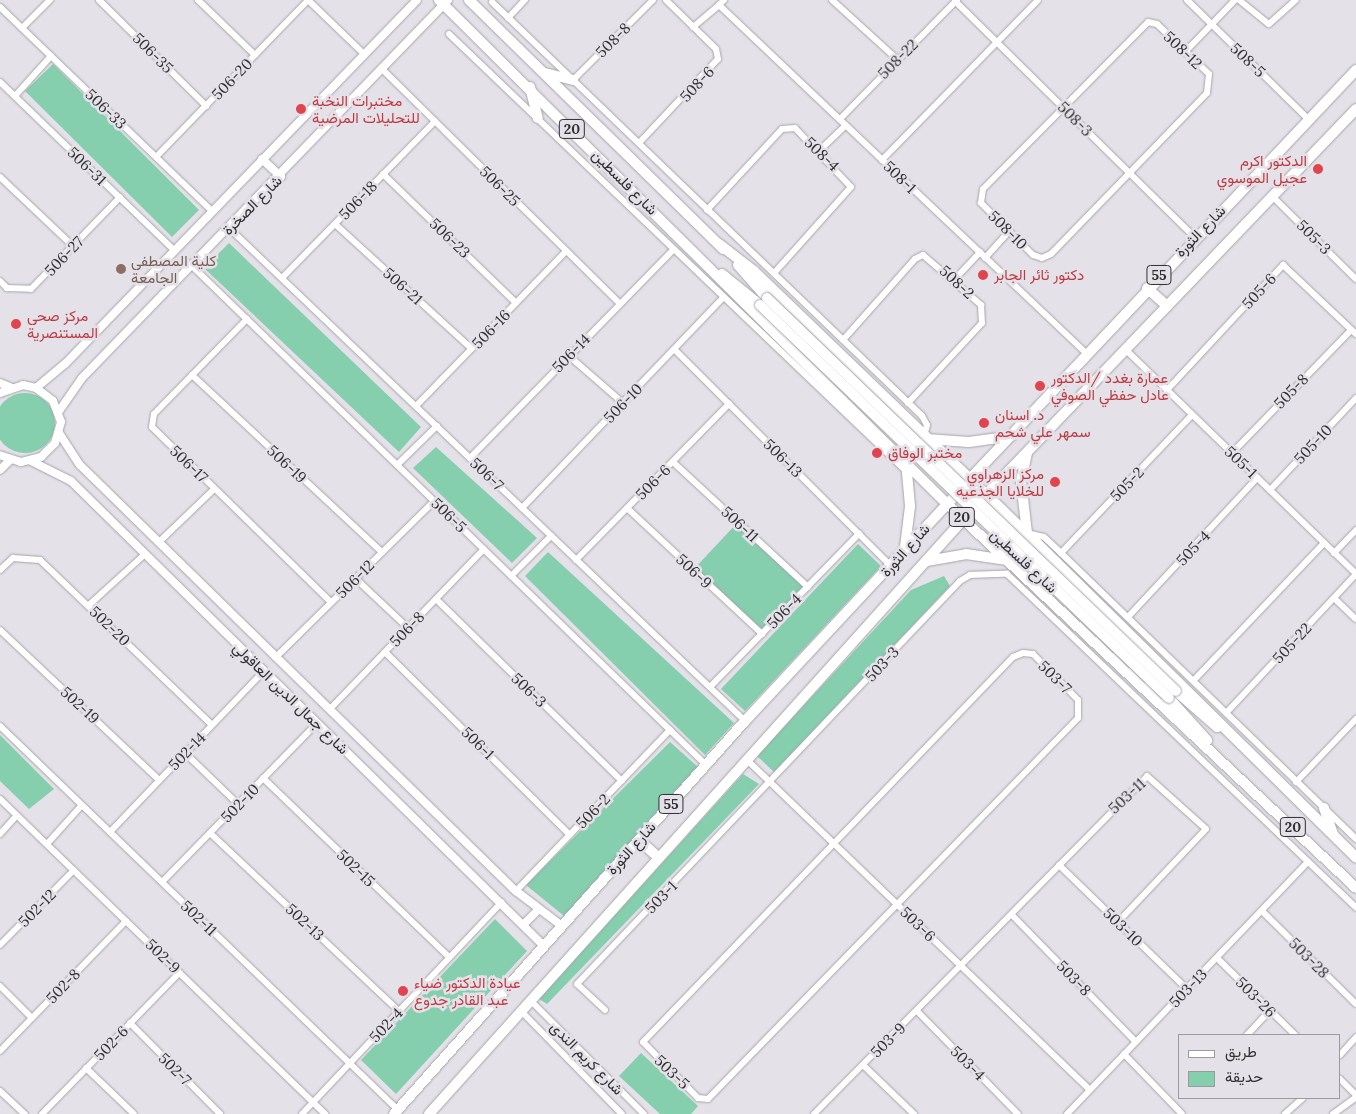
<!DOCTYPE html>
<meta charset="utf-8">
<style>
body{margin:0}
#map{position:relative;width:1356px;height:1114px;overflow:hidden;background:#e4e2e8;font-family:Lora,Vazirmatn,serif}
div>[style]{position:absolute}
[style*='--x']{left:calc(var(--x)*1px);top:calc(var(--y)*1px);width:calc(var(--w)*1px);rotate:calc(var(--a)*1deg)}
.green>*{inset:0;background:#85ceae}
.round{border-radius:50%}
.roads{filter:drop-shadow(0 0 1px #a6a4aa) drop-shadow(0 0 1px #a6a4aa)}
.minor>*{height:6px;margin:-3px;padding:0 3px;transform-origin:3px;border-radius:3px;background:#fff}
.tertiary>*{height:8px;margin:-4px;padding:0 4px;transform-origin:4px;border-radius:4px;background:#fff}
.primary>*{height:10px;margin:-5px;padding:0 5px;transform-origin:5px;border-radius:5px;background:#fff}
.bridges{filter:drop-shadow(0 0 1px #a6a4aa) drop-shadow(0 0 1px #a6a4aa)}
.primary-bridge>*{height:10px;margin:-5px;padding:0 5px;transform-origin:5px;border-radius:5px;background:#fff}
.dots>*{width:14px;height:14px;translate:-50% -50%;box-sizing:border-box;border:2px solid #e4e2e8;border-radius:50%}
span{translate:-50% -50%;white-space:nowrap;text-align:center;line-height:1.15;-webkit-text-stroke:5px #e4e2e8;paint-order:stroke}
.shield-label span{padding:1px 4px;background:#e4e2e8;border:1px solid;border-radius:4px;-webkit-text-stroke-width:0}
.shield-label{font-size:14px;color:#302f31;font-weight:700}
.street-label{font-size:15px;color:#302f31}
.health-label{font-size:15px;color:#be3a42}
.left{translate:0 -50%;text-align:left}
.right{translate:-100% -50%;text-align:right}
.education-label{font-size:15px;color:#785e54}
.legend{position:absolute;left:1178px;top:1034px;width:162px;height:65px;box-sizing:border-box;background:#e4e2e8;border:1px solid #9c9a9f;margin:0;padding:6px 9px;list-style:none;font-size:15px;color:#302f31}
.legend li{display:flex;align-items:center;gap:10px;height:25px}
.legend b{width:25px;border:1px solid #9c9a9f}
</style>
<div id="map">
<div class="green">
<div style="clip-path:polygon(53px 64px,199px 210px,172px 237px,25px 91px)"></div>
<div style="clip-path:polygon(229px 243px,421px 427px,399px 452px,204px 268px)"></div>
<div class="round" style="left:-5px;top:393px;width:60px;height:60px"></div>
<div style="clip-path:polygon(436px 447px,537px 538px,512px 563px,413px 468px)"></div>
<div style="clip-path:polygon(738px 522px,808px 587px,762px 634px,693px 570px)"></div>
<div style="clip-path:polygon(858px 544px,881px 566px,745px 711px,721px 689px)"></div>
<div style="clip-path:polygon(548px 552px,734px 723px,705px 755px,525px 576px)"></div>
<div style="clip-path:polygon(944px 576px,950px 586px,774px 772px,757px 756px,911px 590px)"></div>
<div style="clip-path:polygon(0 735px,54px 789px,29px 809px,0 781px)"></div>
<div style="clip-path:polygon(670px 742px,698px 767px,564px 916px,526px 885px)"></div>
<div style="clip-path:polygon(743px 774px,759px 784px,547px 1004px,539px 999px)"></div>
<div style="clip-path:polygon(495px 919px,527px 951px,396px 1094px,361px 1060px)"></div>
<div style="clip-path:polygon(641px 1053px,698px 1106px,691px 1114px,660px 1114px,619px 1076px)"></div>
</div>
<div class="roads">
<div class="minor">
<div style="--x:99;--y:0;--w:151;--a:44.7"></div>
<div style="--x:198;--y:0;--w:79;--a:44"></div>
<div style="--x:308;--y:0;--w:78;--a:44"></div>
<div style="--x:724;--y:0;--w:7;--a:135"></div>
<div style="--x:719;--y:5;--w:507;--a:43.48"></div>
<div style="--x:832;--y:0;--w:89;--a:42.3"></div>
<div style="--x:1187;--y:0;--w:170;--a:44.5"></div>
<div style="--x:1239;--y:0;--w:38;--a:39"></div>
<div style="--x:1269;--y:24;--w:36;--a:-42"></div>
<div style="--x:955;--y:1;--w:336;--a:44.6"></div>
<div style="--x:492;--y:2;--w:597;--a:43.91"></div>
<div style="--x:922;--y:416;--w:10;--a:61"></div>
<div style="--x:927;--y:425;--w:11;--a:105"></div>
<div style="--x:0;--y:7;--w:294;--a:43.9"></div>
<div style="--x:508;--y:18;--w:25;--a:-47"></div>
<div style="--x:1148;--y:22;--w:9;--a:13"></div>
<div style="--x:1157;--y:24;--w:72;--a:43.9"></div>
<div style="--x:1209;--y:74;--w:19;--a:96"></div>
<div style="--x:1207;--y:93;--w:224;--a:134.1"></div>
<div style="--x:1051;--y:254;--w:10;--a:156"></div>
<div style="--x:1042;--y:258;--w:9;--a:-162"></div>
<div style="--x:1033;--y:255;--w:74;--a:-135"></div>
<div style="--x:981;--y:203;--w:14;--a:-82"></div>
<div style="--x:983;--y:189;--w:235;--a:-45.3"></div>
<div style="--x:693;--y:27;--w:34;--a:-40"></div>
<div style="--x:22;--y:28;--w:40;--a:-45"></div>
<div style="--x:449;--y:34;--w:634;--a:43.72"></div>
<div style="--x:1185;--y:52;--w:72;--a:-46.1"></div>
<div style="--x:382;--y:69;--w:333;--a:44.6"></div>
<div style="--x:573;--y:80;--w:113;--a:-45"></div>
<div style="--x:0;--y:82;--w:242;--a:44"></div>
<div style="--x:15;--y:96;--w:54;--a:-48"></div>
<div style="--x:840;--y:119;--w:167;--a:-45.5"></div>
<div style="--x:639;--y:143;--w:115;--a:-46.8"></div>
<div style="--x:718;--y:59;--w:10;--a:-101"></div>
<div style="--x:716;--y:49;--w:70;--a:-135.6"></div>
<div style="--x:819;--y:151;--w:37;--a:-44"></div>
<div style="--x:156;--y:157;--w:219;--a:-45.9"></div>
<div style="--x:882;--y:160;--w:223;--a:-45.7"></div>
<div style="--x:383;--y:174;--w:185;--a:44.1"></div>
<div style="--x:0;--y:177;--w:100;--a:43.4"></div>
<div style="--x:1272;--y:196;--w:118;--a:44.7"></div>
<div style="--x:707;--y:210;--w:110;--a:-47.2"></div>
<div style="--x:782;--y:129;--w:13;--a:-4"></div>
<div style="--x:795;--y:128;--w:81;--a:46.5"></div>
<div style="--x:851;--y:187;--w:115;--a:131.8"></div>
<div style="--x:335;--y:224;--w:185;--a:42.4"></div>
<div style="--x:229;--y:228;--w:714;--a:43.69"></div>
<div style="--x:985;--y:258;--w:36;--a:-48"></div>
<div style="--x:192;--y:266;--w:716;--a:44.15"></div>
<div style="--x:282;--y:278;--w:219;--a:-45.7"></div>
<div style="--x:955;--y:279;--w:37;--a:-47"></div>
<div style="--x:0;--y:281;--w:10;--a:45"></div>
<div style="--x:7;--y:288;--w:24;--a:2"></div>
<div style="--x:31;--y:289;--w:128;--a:-45.9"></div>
<div style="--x:247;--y:319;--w:133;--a:134.4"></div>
<div style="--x:154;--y:414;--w:13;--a:99"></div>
<div style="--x:152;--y:427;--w:250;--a:44.4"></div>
<div style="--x:843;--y:340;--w:108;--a:-48.4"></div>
<div style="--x:915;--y:259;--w:9;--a:-27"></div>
<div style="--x:923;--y:255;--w:77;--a:40.8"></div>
<div style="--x:981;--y:305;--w:18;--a:87"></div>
<div style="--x:982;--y:323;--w:109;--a:132.8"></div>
<div style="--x:675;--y:350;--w:305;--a:45"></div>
<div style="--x:1126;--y:350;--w:321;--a:44.2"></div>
<div style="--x:569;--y:356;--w:72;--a:41"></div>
<div style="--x:192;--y:375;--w:260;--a:43"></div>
<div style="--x:1167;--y:390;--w:171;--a:-47.1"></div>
<div style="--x:1283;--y:265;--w:100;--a:43.4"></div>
<div style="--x:416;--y:406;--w:216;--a:-45.9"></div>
<div style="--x:1232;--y:453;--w:171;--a:-45.9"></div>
<div style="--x:470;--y:458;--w:291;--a:-45.7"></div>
<div style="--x:673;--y:462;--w:184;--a:42.8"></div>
<div style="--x:397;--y:465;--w:56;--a:-44.3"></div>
<div style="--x:1270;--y:490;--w:126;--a:-46.9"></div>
<div style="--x:522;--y:508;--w:291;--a:-46.3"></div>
<div style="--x:627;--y:508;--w:185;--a:43"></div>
<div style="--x:1027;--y:533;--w:17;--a:13"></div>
<div style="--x:1044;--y:537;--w:23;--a:43"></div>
<div style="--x:1061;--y:553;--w:411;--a:44.1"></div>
<div style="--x:159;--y:542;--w:76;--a:-43.9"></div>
<div style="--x:1061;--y:553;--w:190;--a:-46.5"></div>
<div style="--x:1334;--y:553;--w:32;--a:-46"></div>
<div style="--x:576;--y:560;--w:219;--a:-45.6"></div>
<div style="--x:0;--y:570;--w:18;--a:-43"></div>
<div style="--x:13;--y:558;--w:27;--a:4"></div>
<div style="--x:40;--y:560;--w:238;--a:43.8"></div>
<div style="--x:511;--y:576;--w:57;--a:-45"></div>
<div style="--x:355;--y:578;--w:73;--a:43.3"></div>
<div style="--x:1334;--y:598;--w:30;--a:44"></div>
<div style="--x:436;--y:599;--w:260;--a:44.4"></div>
<div style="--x:89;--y:605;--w:76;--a:-42.3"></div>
<div style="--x:1128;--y:617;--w:190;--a:-47.1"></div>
<div style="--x:0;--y:630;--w:219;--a:43.3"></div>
<div style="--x:385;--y:652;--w:260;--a:44.7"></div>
<div style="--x:1023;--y:653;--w:10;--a:6"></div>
<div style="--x:1033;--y:654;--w:64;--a:45.6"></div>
<div style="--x:1078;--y:700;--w:18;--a:90"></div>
<div style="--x:1078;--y:718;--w:531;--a:134.16"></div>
<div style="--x:708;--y:1099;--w:10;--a:-174"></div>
<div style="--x:698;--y:1098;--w:78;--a:-134.5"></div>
<div style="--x:643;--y:1042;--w:534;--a:-46.14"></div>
<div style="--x:1013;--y:657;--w:11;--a:-22"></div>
<div style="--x:276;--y:657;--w:222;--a:-44.6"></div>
<div style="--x:1194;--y:680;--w:189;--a:-46.5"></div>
<div style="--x:710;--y:687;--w:214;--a:-45.8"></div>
<div style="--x:330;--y:709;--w:222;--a:-46.1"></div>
<div style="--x:1227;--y:712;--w:189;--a:-46.9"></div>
<div style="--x:0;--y:726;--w:553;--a:43.97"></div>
<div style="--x:185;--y:753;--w:74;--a:43.9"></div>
<div style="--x:746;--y:759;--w:477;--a:43.9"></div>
<div style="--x:263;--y:778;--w:258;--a:43.9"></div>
<div style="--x:1296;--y:782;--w:87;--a:-46.4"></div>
<div style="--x:0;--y:799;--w:453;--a:44.1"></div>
<div style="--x:110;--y:832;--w:223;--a:-46.3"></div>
<div style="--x:210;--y:833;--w:260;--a:43.3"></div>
<div style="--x:0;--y:834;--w:25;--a:-48"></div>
<div style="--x:47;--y:844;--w:52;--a:-48.1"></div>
<div style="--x:1059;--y:865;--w:178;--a:44.1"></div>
<div style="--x:162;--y:882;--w:222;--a:-45.7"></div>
<div style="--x:516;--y:891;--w:223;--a:-46.3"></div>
<div style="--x:1262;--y:911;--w:132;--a:44.7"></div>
<div style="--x:1012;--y:915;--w:177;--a:45.7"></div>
<div style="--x:0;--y:945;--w:105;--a:-45.4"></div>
<div style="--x:1217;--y:958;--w:110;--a:44.6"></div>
<div style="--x:0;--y:986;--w:45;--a:45"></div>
<div style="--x:530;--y:1000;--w:161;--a:45"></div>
<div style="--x:605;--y:1010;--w:38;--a:-137"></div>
<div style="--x:577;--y:984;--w:556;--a:-46.46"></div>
<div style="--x:960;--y:581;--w:12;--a:-31"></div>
<div style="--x:970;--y:575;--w:37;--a:-2"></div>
<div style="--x:1007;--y:574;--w:483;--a:43.7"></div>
<div style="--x:521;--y:1011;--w:144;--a:45.6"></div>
<div style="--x:917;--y:1011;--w:144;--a:45.6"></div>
<div style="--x:130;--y:1023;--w:128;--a:45.3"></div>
<div style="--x:1247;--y:1035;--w:34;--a:-47"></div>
<div style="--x:0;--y:1051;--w:181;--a:-45.9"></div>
<div style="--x:1124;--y:1054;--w:83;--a:46"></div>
<div style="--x:1340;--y:1055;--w:24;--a:-48"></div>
<div style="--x:863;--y:1065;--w:71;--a:43.9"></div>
<div style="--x:86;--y:1068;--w:66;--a:43.8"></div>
<div style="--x:1340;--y:1079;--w:23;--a:45"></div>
<div style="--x:0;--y:1091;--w:34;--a:43"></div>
<div style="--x:42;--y:1114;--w:197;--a:-45.8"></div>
<div style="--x:302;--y:1114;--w:291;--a:-46.7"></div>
<div style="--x:814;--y:1114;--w:474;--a:-45.4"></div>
<div style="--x:1147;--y:776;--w:79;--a:41.9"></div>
<div style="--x:1206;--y:829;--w:128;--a:133.4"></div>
<div style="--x:1067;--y:1114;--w:349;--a:-46.3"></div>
<div style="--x:1285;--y:1114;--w:24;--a:-42"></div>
<div style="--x:1333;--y:1114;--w:29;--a:-36"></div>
</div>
<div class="tertiary">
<div style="--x:262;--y:159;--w:26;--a:43"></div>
<div style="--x:0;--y:383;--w:11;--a:22"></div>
<div style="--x:36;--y:388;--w:38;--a:-40"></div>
<div style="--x:65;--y:364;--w:506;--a:-45.96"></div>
<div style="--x:0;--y:393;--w:24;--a:-19"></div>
<div style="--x:23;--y:385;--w:13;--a:13"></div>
<div style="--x:36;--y:388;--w:21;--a:37"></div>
<div style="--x:53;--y:401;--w:22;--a:69"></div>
<div style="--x:61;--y:422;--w:22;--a:106"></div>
<div style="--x:55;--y:443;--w:20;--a:135"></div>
<div style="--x:41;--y:457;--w:21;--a:166"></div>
<div style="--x:21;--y:462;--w:22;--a:-162"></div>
<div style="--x:59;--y:411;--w:40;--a:-55.1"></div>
<div style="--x:82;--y:378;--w:526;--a:-45.92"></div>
<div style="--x:59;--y:433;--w:38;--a:57"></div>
<div style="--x:80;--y:465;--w:274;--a:44.4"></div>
<div style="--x:276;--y:657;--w:335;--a:44.3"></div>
<div style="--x:516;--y:891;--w:58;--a:37.3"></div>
<div style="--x:31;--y:461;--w:45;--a:26.6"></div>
<div style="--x:71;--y:481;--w:663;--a:44.51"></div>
<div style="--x:0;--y:470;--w:14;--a:-45"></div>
<div style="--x:525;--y:923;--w:18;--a:-45"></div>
</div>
<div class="primary">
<div style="--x:439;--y:0;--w:716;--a:44.77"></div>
<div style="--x:947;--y:504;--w:561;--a:43.19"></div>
<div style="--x:469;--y:0;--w:356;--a:44.4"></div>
<div style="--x:545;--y:73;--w:29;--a:14"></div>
<div style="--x:530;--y:87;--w:32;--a:76"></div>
<div style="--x:719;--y:244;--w:44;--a:37.6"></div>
<div style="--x:754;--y:271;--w:390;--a:43.9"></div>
<div style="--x:1035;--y:541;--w:451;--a:44.6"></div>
<div style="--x:738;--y:265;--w:44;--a:48.7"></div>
<div style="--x:722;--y:274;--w:49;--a:39.2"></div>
<div style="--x:1147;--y:288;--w:27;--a:42"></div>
<div style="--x:926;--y:439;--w:43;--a:4"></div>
<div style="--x:969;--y:442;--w:43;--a:-7.9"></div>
<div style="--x:1027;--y:453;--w:29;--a:102"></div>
<div style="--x:1021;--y:481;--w:52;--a:83.4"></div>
<div style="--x:967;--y:482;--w:567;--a:-46.64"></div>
<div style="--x:983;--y:498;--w:539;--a:-46.2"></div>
<div style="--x:905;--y:547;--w:41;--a:-83"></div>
<div style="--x:910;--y:506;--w:45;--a:-95.1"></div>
<div style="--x:927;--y:561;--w:40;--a:-10"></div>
<div style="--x:966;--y:554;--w:40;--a:8.5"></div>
<div style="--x:1176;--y:691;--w:55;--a:41.3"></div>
<div style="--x:1169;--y:698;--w:57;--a:47.9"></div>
<div style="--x:1324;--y:808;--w:28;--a:71"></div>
<div style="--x:639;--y:840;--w:25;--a:42"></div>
<div style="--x:394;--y:1114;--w:527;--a:-48.23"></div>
<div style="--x:745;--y:721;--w:305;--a:-47"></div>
<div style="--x:429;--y:1114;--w:808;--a:-48.06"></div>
</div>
</div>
<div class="bridges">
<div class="primary-bridge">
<div style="--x:767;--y:298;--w:567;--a:43.86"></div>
<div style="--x:760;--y:305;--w:567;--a:43.86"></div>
</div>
</div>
<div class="dots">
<div style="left:301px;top:109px;background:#e0444e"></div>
<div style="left:1318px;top:169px;background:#e0444e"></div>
<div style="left:121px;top:269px;background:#8d6e63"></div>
<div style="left:983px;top:275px;background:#e0444e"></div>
<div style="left:16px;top:324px;background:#e0444e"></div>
<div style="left:1040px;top:386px;background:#e0444e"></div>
<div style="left:984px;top:423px;background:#e0444e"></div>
<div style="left:877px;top:453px;background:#e0444e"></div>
<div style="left:1055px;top:482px;background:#e0444e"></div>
<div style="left:403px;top:991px;background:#e0444e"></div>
</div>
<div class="shield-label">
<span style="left:572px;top:129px">20</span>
<span style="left:1159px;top:275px">55</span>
<span style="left:962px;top:517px">20</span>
<span style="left:671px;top:804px">55</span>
<span style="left:1293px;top:827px">20</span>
</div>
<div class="street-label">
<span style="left:613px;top:40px;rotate:-45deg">508-8</span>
<span style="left:1183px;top:50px;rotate:44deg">508-12</span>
<span style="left:153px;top:53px;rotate:45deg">506-35</span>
<span style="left:898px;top:59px;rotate:-45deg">508-22</span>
<span style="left:1248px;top:60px;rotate:44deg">508-5</span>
<span style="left:232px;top:79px;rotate:-46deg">506-20</span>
<span style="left:697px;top:84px;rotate:-47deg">508-6</span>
<span style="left:106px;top:109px;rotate:44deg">506-33</span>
<span style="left:1075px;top:119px;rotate:45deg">508-3</span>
<span style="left:822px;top:154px;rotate:44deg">508-4</span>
<span style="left:87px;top:166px;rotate:44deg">506-31</span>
<span style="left:900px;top:177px;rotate:44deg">508-1</span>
<span style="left:625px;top:182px;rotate:45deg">شارع فلسطين</span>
<span style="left:500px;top:186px;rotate:45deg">506-25</span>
<span style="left:358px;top:200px;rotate:-46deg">506-18</span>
<span style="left:252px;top:205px;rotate:-45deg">شارع الصخرة</span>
<span style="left:1008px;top:230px;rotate:45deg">508-10</span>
<span style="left:1200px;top:231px;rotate:-46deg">شارع الثورة</span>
<span style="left:1314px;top:237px;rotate:45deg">505-3</span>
<span style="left:450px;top:238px;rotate:44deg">506-23</span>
<span style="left:64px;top:256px;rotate:-46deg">506-27</span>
<span style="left:957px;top:282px;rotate:43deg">508-2</span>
<span style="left:403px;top:286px;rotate:42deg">506-21</span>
<span style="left:1259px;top:291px;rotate:-47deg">505-6</span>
<span style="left:491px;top:329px;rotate:-46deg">506-16</span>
<span style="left:571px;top:353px;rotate:-46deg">506-14</span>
<span style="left:1291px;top:391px;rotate:-46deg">505-8</span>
<span style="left:623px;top:403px;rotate:-46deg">506-10</span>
<span style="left:1313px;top:444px;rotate:-47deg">505-10</span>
<span style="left:783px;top:458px;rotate:45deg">506-13</span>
<span style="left:1241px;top:462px;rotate:44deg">505-1</span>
<span style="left:189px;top:464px;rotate:44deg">506-17</span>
<span style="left:287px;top:464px;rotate:43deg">506-19</span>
<span style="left:487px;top:474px;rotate:44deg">506-7</span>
<span style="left:653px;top:482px;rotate:-45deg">506-6</span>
<span style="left:1127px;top:484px;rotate:-46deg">505-2</span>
<span style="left:449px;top:515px;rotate:44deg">506-5</span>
<span style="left:740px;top:524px;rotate:43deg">506-11</span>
<span style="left:1193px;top:548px;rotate:-47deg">505-4</span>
<span style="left:905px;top:550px;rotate:-48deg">شارع الثورة</span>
<span style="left:1024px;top:561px;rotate:43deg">شارع فلسطين</span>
<span style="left:694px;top:571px;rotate:43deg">506-9</span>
<span style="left:355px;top:579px;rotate:-45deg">506-12</span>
<span style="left:784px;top:611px;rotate:-46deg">506-4</span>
<span style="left:110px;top:626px;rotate:44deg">502-20</span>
<span style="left:407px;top:629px;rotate:-46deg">506-8</span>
<span style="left:1292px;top:643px;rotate:-47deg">505-22</span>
<span style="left:882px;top:664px;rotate:-47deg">503-3</span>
<span style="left:1055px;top:677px;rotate:45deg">503-7</span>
<span style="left:529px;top:690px;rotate:44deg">506-3</span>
<span style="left:291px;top:698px;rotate:44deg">شارع جمال الدين العاقولي</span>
<span style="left:80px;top:705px;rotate:43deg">502-19</span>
<span style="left:478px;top:743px;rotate:45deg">506-1</span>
<span style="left:187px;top:751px;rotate:-46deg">502-14</span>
<span style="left:1127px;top:796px;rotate:-43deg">503-11</span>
<span style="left:240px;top:803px;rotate:-46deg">502-10</span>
<span style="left:593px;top:811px;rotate:-46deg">506-2</span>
<span style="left:631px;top:848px;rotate:-48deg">شارع الثورة</span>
<span style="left:356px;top:868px;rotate:44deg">502-15</span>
<span style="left:661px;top:897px;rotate:-46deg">503-1</span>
<span style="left:37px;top:908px;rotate:-45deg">502-12</span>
<span style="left:199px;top:918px;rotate:44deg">502-11</span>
<span style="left:305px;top:922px;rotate:43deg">502-13</span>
<span style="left:918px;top:924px;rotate:44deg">503-6</span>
<span style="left:1123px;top:927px;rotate:44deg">503-10</span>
<span style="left:163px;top:956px;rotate:44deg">502-9</span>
<span style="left:1309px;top:958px;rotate:45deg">503-28</span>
<span style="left:1074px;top:978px;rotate:46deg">503-8</span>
<span style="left:63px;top:986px;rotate:-46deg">502-8</span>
<span style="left:1188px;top:988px;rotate:-46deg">503-13</span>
<span style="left:1256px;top:997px;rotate:45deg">503-26</span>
<span style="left:386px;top:1025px;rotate:-47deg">502-4</span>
<span style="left:888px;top:1040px;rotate:-45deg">503-9</span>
<span style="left:111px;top:1043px;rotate:-46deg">502-6</span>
<span style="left:587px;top:1058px;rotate:45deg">شارع كريم الندى</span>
<span style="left:968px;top:1063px;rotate:45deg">503-4</span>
<span style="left:175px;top:1069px;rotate:45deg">502-7</span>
<span style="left:672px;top:1072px;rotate:44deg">503-5</span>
</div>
<div class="health-label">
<span class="left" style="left:312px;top:109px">مختبرات النخبة<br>للتحليلات المرضية</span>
<span class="right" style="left:1307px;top:169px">الدكتور اكرم<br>عجيل الموسوي</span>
<span class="left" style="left:994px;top:275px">دكتور ثائر الجابر</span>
<span class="left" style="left:27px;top:324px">مركز صحي<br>المستنصرية</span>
<span class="left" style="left:1051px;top:386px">عمارة بغدد /الدكتور<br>عادل حفظي الصوفي</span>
<span class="left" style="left:995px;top:423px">د. اسنان<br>سمهر علي شحم</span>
<span class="left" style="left:888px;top:453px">مختبر الوفاق</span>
<span class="right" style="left:1044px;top:482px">مركز الزهراوي<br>للخلايا الجذعيه</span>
<span class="left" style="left:414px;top:991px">عيادة الدكتور ضياء<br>عبد القادر جدوع</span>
</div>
<div class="education-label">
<span class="left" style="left:131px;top:269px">كلية المصطفى<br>الجامعة</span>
</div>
<ul class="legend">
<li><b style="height:6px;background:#fff"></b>طريق</li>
<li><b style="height:14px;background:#85ceae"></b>حديقة</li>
</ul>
</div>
